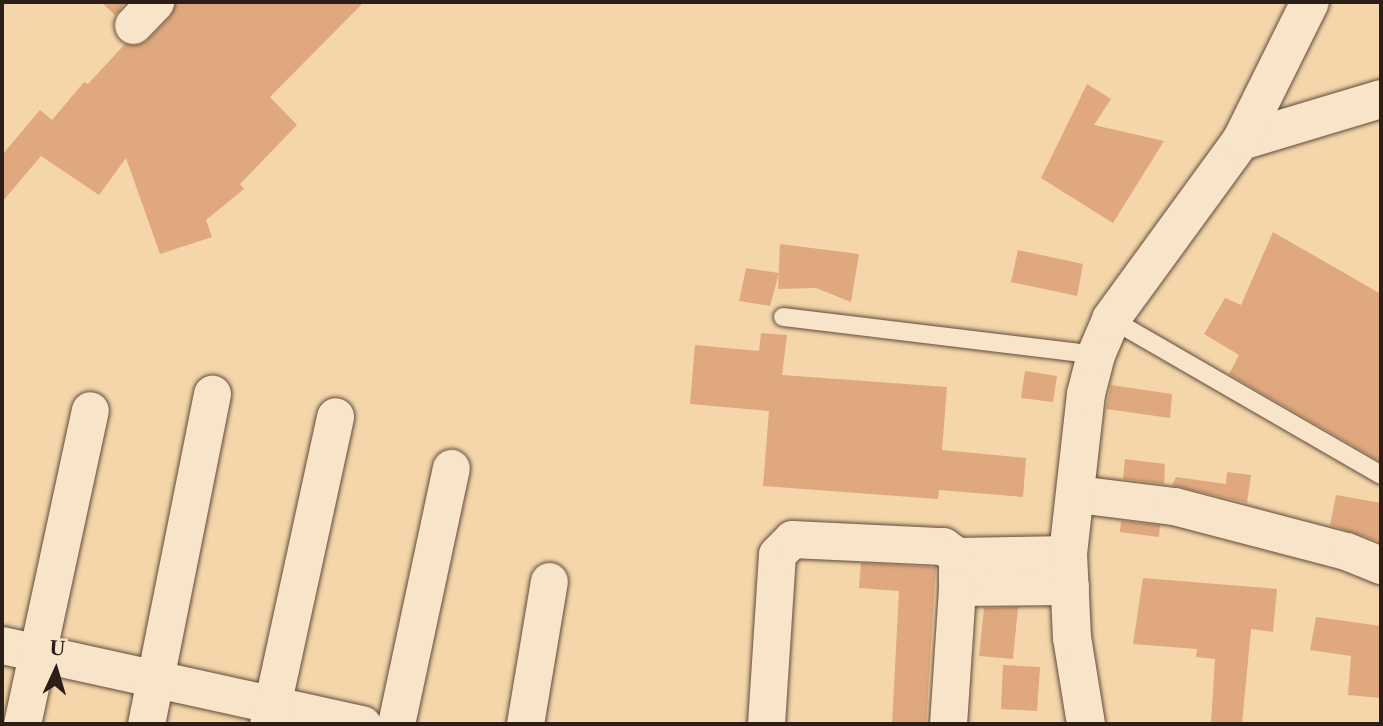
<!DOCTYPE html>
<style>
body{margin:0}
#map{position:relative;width:1383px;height:726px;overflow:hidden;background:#f5d6aa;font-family:"Libre Caslon Text",serif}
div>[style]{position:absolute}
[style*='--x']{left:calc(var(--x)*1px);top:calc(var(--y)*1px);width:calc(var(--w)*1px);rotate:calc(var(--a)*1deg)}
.building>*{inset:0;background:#e0a87e}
.roads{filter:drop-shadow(0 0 2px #5e4b3c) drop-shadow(0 0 2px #5e4b3c)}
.lane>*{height:18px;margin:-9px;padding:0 9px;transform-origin:9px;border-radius:9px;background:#f8e4c8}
.street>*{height:37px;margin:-18.5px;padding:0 18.5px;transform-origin:18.5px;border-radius:18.5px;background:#f8e4c8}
.secondary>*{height:38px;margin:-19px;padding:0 19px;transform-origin:19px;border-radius:19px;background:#f8e4c8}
span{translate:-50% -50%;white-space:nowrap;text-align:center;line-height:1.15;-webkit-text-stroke:7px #f8e4c8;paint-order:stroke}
.frame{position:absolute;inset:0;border:4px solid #2b1d18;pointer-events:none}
.north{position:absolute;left:21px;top:635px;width:70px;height:70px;-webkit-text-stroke:5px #f8e4c8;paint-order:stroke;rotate:4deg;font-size:19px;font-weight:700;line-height:28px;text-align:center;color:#2b1d18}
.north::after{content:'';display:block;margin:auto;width:24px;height:32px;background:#2b1d18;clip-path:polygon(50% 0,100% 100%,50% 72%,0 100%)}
</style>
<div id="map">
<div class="building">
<div style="clip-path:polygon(101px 2px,126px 2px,115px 15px)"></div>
<div style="clip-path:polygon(175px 2px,364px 2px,270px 97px,297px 125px,240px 184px,244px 189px,206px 220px,212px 237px,160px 254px,126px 158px,99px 195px,41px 156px,2px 202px,2px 155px,40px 110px,52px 120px,84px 82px,88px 84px,125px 44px,138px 45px,148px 40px,170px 17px)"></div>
<div style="clip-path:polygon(1087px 84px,1111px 99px,1094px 125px,1164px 141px,1113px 223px,1041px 178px)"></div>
<div style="clip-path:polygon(1273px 232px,1381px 294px,1381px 462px,1229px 374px,1239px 355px,1204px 334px,1225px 298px,1241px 305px)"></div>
<div style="clip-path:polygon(780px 244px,859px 254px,851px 302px,816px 288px,778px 289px)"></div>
<div style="clip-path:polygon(1018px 250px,1083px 264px,1077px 296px,1011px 282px)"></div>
<div style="clip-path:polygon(746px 268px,779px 273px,770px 306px,739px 301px)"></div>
<div style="clip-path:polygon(761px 333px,787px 335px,782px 375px,947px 387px,942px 450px,1026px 458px,1023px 497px,939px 490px,938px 499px,763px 486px,769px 411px,690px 404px,695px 345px,759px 351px)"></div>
<div style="clip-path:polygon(1025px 371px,1057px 376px,1053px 402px,1021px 398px)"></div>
<div style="clip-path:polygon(1111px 385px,1172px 394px,1170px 418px,1106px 409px)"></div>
<div style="clip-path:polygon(1125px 459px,1165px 464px,1164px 484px,1123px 479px)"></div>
<div style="clip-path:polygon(1227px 472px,1251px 475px,1247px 503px,1172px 485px,1176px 477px,1226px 484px)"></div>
<div style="clip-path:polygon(1336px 495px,1381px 503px,1381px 542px,1330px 525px)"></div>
<div style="clip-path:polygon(1121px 521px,1160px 525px,1159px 537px,1120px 532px)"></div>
<div style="clip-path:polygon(861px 563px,936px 567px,926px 724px,892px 724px,899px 591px,859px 588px)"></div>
<div style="clip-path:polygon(1143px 578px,1277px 589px,1273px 632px,1251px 629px,1242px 724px,1211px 724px,1215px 659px,1196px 657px,1197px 649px,1133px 644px)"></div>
<div style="clip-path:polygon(1018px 607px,1013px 659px,979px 656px,984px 608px)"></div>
<div style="clip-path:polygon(1316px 617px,1381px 626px,1381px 698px,1348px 695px,1351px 656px,1310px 650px)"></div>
<div style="clip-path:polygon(1003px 665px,1040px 667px,1037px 711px,1001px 709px)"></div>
</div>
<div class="roads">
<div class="lane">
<div style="--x:783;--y:317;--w:315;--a:6.9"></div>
<div style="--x:1111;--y:319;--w:312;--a:30"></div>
</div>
<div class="street">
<div style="--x:133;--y:25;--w:32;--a:-46"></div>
<div style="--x:1077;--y:494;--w:98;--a:7.1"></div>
<div style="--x:1174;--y:506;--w:178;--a:14.7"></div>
<div style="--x:1346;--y:551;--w:38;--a:22"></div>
<div style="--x:957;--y:556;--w:111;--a:-1"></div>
<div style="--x:2;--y:645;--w:369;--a:12.4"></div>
<div style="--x:22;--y:724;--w:321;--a:-77.8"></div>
<div style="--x:146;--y:724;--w:337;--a:-78.7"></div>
<div style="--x:268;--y:724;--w:315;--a:-77.7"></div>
<div style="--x:396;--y:724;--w:262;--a:-77.9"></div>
<div style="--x:525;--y:724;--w:145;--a:-80.5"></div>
<div style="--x:766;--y:724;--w:170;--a:-86.3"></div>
<div style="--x:777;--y:554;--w:21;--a:-45"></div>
<div style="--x:792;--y:539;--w:151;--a:2.7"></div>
<div style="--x:943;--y:546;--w:17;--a:36"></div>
<div style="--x:957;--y:556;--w:31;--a:90"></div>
<div style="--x:957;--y:587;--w:113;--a:-0.5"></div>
<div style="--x:948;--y:724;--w:137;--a:-86.2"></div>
</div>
<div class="secondary">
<div style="--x:1241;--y:141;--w:146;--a:-16.7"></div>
<div style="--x:1086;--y:724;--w:87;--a:-99.2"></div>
<div style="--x:1072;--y:638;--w:84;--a:-92.7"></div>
<div style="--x:1068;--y:554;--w:161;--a:-83.6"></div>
<div style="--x:1086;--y:394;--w:40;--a:-75.6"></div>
<div style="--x:1096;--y:355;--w:39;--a:-67"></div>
<div style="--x:1111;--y:319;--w:220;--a:-53.9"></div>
<div style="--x:1241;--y:141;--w:155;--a:-63.6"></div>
</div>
</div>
<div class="frame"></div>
<div class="north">U</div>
</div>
